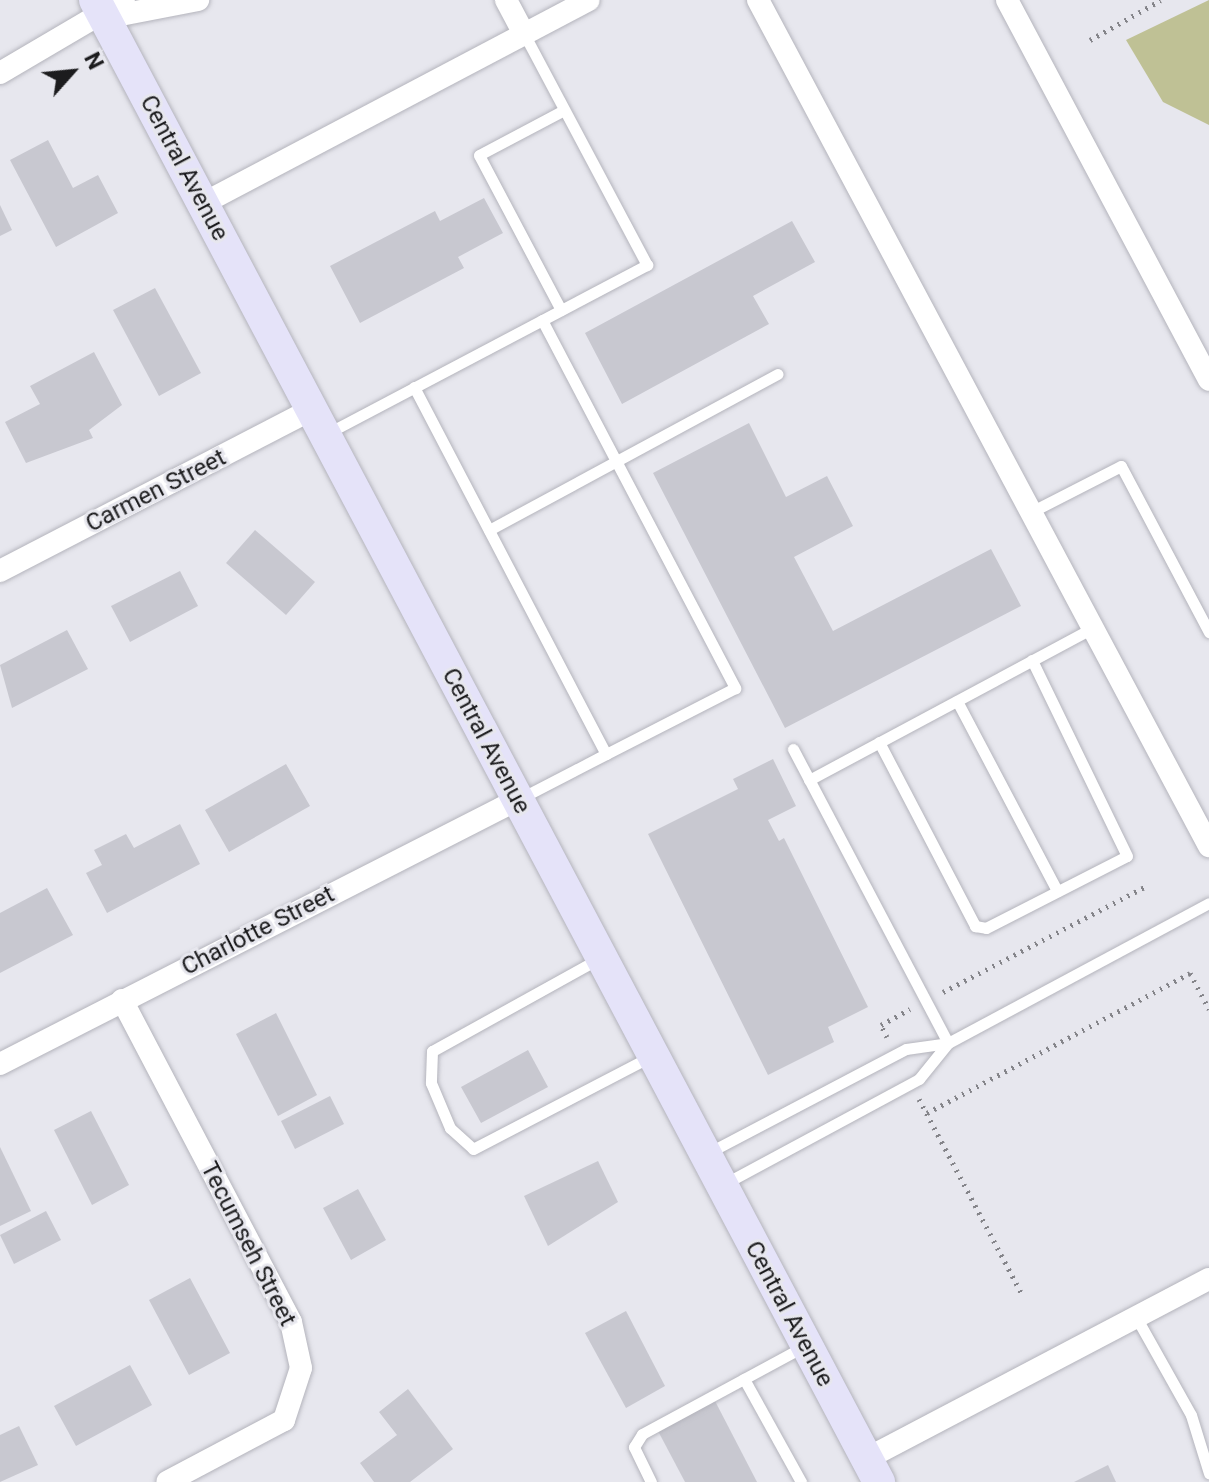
<!DOCTYPE html>
<style>
body{margin:0}
#map{position:relative;width:1209px;height:1482px;overflow:hidden;background:#e7e7ee;font-family:Roboto,sans-serif}
div>[style]{position:absolute}
[style*='--x']{left:calc(var(--x)*1px);top:calc(var(--y)*1px);width:calc(var(--w)*1px);rotate:calc(var(--a)*1deg)}
.green>*{inset:0;background:#bfc195}
.building>*{inset:0;background:#c8c8d0}
.path>*{height:5px;margin-top:-2.5px;transform-origin:0;background:repeating-linear-gradient(90deg,#848489 0 2px,transparent 0 8px)}
.roads{filter:drop-shadow(0 0 2px #b4b4bc) drop-shadow(0 0 2px #b4b4bc)}
.lane>*{height:11px;margin:-5.5px;padding:0 5.5px;transform-origin:5.5px;border-radius:5.5px;background:#fff}
.street>*{height:22px;margin:-11px;padding:0 11px;transform-origin:11px;border-radius:11px;background:#fff}
.secondary>*{height:32px;margin:-16px;padding:0 16px;transform-origin:16px;border-radius:16px;background:#e5e3f9}
span{translate:-50% -50%;white-space:nowrap;text-align:center;line-height:1.15;-webkit-text-stroke:6px #e7e7ee;paint-order:stroke}
.street-label{font-size:24px;color:#1c1c1e}
.north{position:absolute;left:32px;top:32px;width:80px;height:80px;-webkit-text-stroke:6px #e7e7ee;paint-order:stroke;rotate:63deg;font-size:22px;font-weight:700;line-height:32px;text-align:center;color:#1c1c1e}
.north::after{content:'';display:block;margin:auto;width:28px;height:36px;background:#1c1c1e;clip-path:polygon(50% 0,100% 100%,50% 72%,0 100%)}
</style>
<div id="map">
<div class="green">
<div style="clip-path:polygon(1209px 0,1209px 125px,1163px 102px,1126px 40px)"></div>
</div>
<div class="building">
<div style="clip-path:polygon(48px 140px,73px 188px,98px 175px,118px 213px,56px 247px,10px 160px)"></div>
<div style="clip-path:polygon(484px 198px,503px 233px,458px 257px,464px 268px,360px 323px,330px 266px,435px 211px,440px 221px)"></div>
<div style="clip-path:polygon(0 205px,12px 230px,0 236px)"></div>
<div style="clip-path:polygon(792px 221px,815px 262px,753px 296px,769px 324px,622px 404px,585px 333px)"></div>
<div style="clip-path:polygon(155px 288px,201px 373px,159px 396px,113px 310px)"></div>
<div style="clip-path:polygon(94px 352px,122px 405px,89px 430px,93px 438px,26px 463px,5px 422px,40px 404px,30px 386px)"></div>
<div style="clip-path:polygon(749px 423px,786px 497px,827px 476px,853px 526px,794px 557px,833px 631px,991px 549px,1021px 606px,785px 728px,653px 473px)"></div>
<div style="clip-path:polygon(255px 530px,315px 582px,286px 615px,226px 563px)"></div>
<div style="clip-path:polygon(180px 571px,198px 606px,130px 642px,111px 606px)"></div>
<div style="clip-path:polygon(67px 630px,88px 669px,12px 708px,0 665px)"></div>
<div style="clip-path:polygon(773px 759px,796px 806px,768px 820px,779px 841px,784px 838px,868px 1007px,828px 1027px,834px 1042px,768px 1075px,648px 834px,738px 789px,733px 779px)"></div>
<div style="clip-path:polygon(286px 764px,310px 806px,229px 852px,205px 810px)"></div>
<div style="clip-path:polygon(180px 824px,200px 864px,107px 913px,86px 873px,102px 865px,94px 850px,126px 834px,134px 848px)"></div>
<div style="clip-path:polygon(47px 888px,73px 935px,0 973px,0 913px)"></div>
<div style="clip-path:polygon(276px 1013px,317px 1095px,278px 1116px,236px 1034px)"></div>
<div style="clip-path:polygon(528px 1050px,548px 1087px,481px 1123px,461px 1087px)"></div>
<div style="clip-path:polygon(330px 1096px,344px 1124px,295px 1149px,281px 1121px)"></div>
<div style="clip-path:polygon(91px 1111px,129px 1185px,92px 1205px,54px 1130px)"></div>
<div style="clip-path:polygon(0 1147px,31px 1211px,0 1226px)"></div>
<div style="clip-path:polygon(598px 1161px,618px 1202px,548px 1246px,524px 1196px)"></div>
<div style="clip-path:polygon(358px 1189px,386px 1240px,351px 1260px,323px 1208px)"></div>
<div style="clip-path:polygon(46px 1211px,61px 1240px,14px 1264px,0 1235px)"></div>
<div style="clip-path:polygon(190px 1278px,230px 1353px,189px 1375px,149px 1300px)"></div>
<div style="clip-path:polygon(626px 1311px,665px 1386px,626px 1408px,585px 1333px)"></div>
<div style="clip-path:polygon(130px 1365px,152px 1405px,76px 1446px,54px 1406px)"></div>
<div style="clip-path:polygon(408px 1389px,453px 1449px,410px 1482px,374px 1482px,360px 1463px,397px 1435px,379px 1412px)"></div>
<div style="clip-path:polygon(715px 1401px,757px 1482px,685px 1482px,658px 1431px)"></div>
<div style="clip-path:polygon(19px 1426px,38px 1465px,0 1482px,0 1435px)"></div>
<div style="clip-path:polygon(1108px 1465px,1116px 1482px,1074px 1482px)"></div>
</div>
<div class="path">
<div style="--x:1090;--y:40;--w:81;--a:-29.4"></div>
<div style="--x:943;--y:992;--w:230;--a:-27.5"></div>
<div style="--x:887;--y:1037;--w:13;--a:-117"></div>
<div style="--x:881;--y:1025;--w:33;--a:-29"></div>
<div style="--x:919;--y:1099;--w:223;--a:62.2"></div>
<div style="--x:927;--y:1113;--w:298;--a:-28"></div>
<div style="--x:1190;--y:973;--w:41;--a:62.2"></div>
</div>
<div class="roads">
<div class="lane">
<div style="--x:561;--y:310;--w:175;--a:-117.9"></div>
<div style="--x:479;--y:155;--w:96;--a:-27.9"></div>
<div style="--x:542;--y:320;--w:416;--a:62.3"></div>
<div style="--x:735;--y:688;--w:145;--a:152.9"></div>
<div style="--x:414;--y:387;--w:414;--a:62.4"></div>
<div style="--x:606;--y:754;--w:96;--a:152.6"></div>
<div style="--x:328;--y:433;--w:361;--a:-27.8"></div>
<div style="--x:647;--y:265;--w:262;--a:-118"></div>
<div style="--x:1031;--y:512;--w:101;--a:-27.1"></div>
<div style="--x:1121;--y:466;--w:188;--a:62.1"></div>
<div style="--x:489;--y:530;--w:328;--a:-28.4"></div>
<div style="--x:957;--y:701;--w:215;--a:62.2"></div>
<div style="--x:879;--y:742;--w:208;--a:62.4"></div>
<div style="--x:975;--y:926;--w:11;--a:10"></div>
<div style="--x:986;--y:928;--w:158;--a:-27.1"></div>
<div style="--x:1127;--y:856;--w:218;--a:-115.9"></div>
<div style="--x:793;--y:749;--w:332;--a:62.2"></div>
<div style="--x:948;--y:1043;--w:296;--a:-28.2"></div>
<div style="--x:809;--y:780;--w:322;--a:-28.2"></div>
<div style="--x:600;--y:958;--w:192;--a:151"></div>
<div style="--x:432;--y:1051;--w:32;--a:92"></div>
<div style="--x:431;--y:1083;--w:49;--a:67.1"></div>
<div style="--x:450;--y:1128;--w:31;--a:42"></div>
<div style="--x:473;--y:1149;--w:199;--a:-27.5"></div>
<div style="--x:706;--y:1154;--w:226;--a:-27.7"></div>
<div style="--x:906;--y:1049;--w:42;--a:-8.1"></div>
<div style="--x:948;--y:1043;--w:46;--a:128.9"></div>
<div style="--x:919;--y:1079;--w:219;--a:151.7"></div>
<div style="--x:1136;--y:1317;--w:112;--a:60.7"></div>
<div style="--x:1191;--y:1415;--w:61;--a:72.8"></div>
<div style="--x:744;--y:1379;--w:118;--a:61"></div>
<div style="--x:651;--y:1482;--w:39;--a:-116"></div>
<div style="--x:634;--y:1447;--w:15;--a:-58"></div>
<div style="--x:642;--y:1434;--w:185;--a:-28.4"></div>
</div>
<div class="street">
<div style="--x:506;--y:0;--w:38;--a:62"></div>
<div style="--x:758;--y:0;--w:959;--a:61.94"></div>
<div style="--x:1007;--y:0;--w:430;--a:62"></div>
<div style="--x:105;--y:18;--w:95;--a:-11"></div>
<div style="--x:0;--y:73;--w:144;--a:-30.5"></div>
<div style="--x:202;--y:204;--w:437;--a:-27.8"></div>
<div style="--x:0;--y:571;--w:350;--a:-27.4"></div>
<div style="--x:122;--y:1000;--w:364;--a:62.3"></div>
<div style="--x:291;--y:1322;--w:47;--a:77.7"></div>
<div style="--x:301;--y:1368;--w:55;--a:108.1"></div>
<div style="--x:284;--y:1420;--w:132;--a:152.1"></div>
<div style="--x:0;--y:1064;--w:581;--a:-27.05"></div>
<div style="--x:866;--y:1459;--w:387;--a:-27.7"></div>
</div>
<div class="secondary">
<div style="--x:95;--y:0;--w:1677;--a:62.12"></div>
</div>
</div>
<div class="street-label">
<span style="left:184px;top:168px;rotate:62deg">Central Avenue</span>
<span style="left:156px;top:491px;rotate:-27deg">Carmen Street</span>
<span style="left:486px;top:741px;rotate:62deg">Central Avenue</span>
<span style="left:258px;top:931px;rotate:-27deg">Charlotte Street</span>
<span style="left:248px;top:1244px;rotate:63deg">Tecumseh Street</span>
<span style="left:789px;top:1314px;rotate:62deg">Central Avenue</span>
</div>
<div class="north">N</div>
</div>
